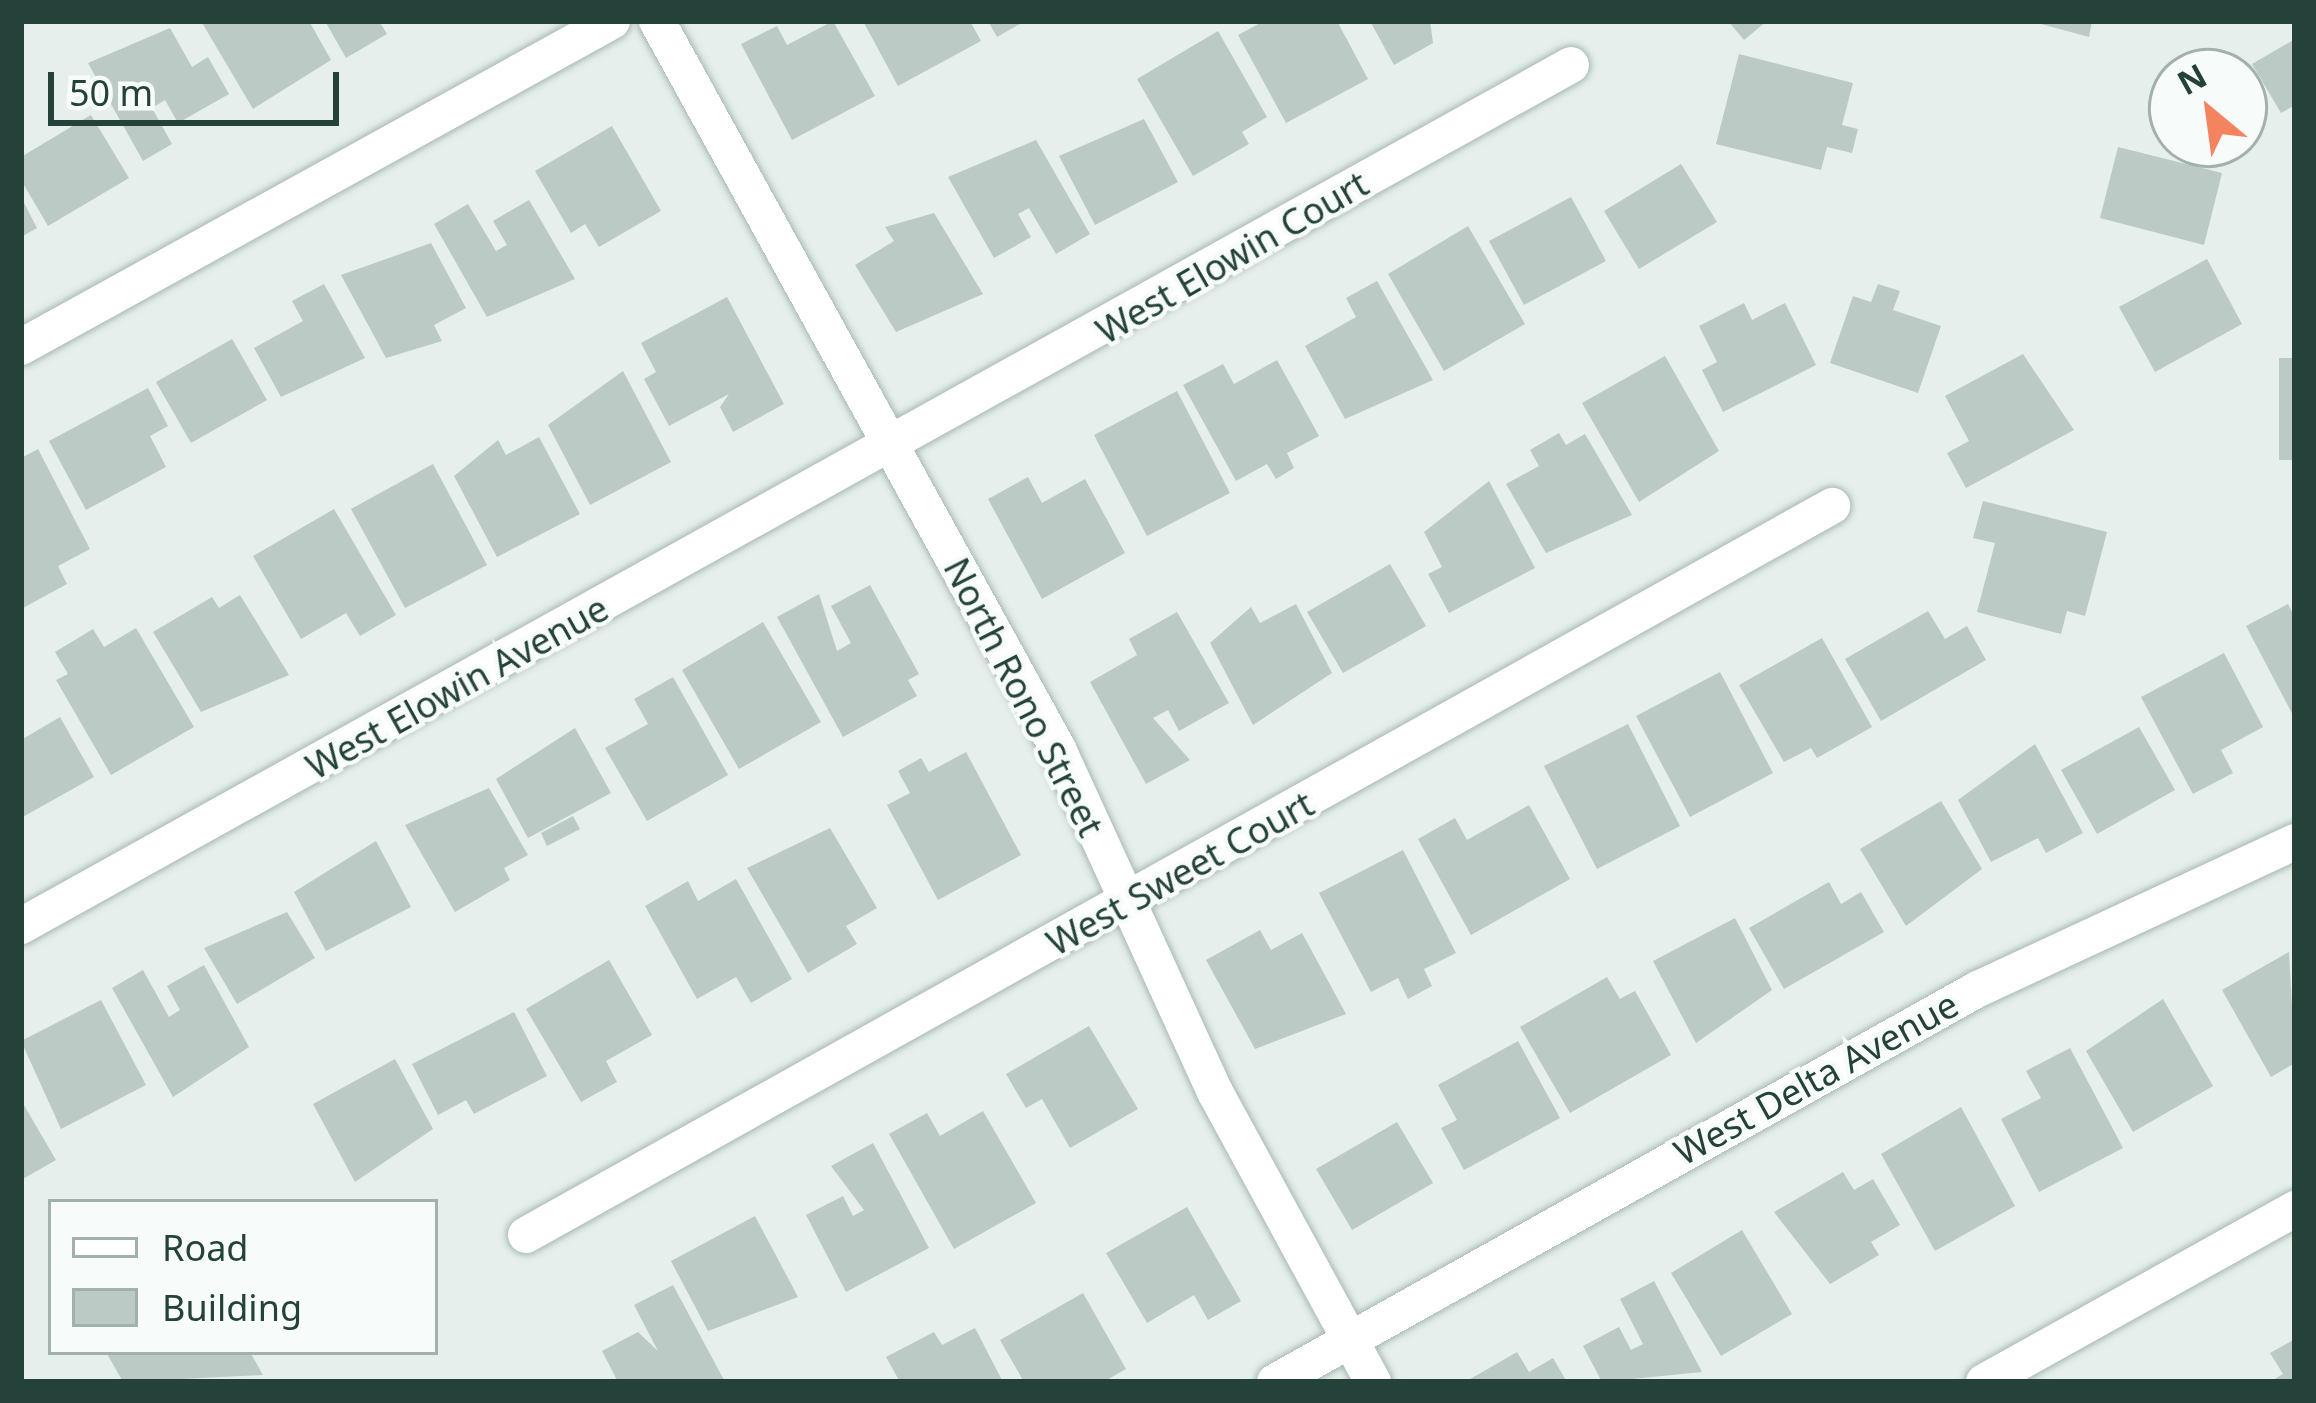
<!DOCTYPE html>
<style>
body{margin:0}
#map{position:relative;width:2316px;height:1403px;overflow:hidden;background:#e6efeb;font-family:"Noto Sans",sans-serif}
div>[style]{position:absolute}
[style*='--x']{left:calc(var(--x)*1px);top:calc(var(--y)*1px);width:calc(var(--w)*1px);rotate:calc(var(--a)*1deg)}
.building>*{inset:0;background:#bbcac4}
.roads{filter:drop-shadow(0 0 3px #a8b8b2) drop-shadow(0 0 3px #a8b8b2)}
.minor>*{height:36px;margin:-18px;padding:0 18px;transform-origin:18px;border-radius:18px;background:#fff}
span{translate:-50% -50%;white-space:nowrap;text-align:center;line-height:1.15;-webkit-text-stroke:9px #f7fbf9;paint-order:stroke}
.street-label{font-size:36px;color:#24423a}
.frame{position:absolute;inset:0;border:24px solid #24423a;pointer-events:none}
.legend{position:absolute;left:48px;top:1199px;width:390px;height:156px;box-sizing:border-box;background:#f7fbf9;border:3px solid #a3b1ad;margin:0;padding:15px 21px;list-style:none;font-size:36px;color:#24423a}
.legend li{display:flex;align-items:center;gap:24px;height:60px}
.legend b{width:60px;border:3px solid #a3b1ad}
.north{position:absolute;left:2148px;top:48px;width:120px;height:120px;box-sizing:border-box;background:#f7fbf9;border:3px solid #a3b1ad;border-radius:50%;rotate:331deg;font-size:33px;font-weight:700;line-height:48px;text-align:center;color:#24423a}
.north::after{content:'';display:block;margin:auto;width:42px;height:54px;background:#f4845f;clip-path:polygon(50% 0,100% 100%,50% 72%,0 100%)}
.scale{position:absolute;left:48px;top:72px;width:291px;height:54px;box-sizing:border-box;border:6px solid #24423a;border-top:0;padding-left:15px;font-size:36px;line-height:42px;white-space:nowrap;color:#24423a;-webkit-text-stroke:9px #f7fbf9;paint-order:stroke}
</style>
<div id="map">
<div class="building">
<div style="clip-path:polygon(201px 21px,309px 21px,331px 60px,253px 109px)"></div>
<div style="clip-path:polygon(325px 21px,379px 21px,387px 34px,346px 58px)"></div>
<div style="clip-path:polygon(833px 21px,875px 96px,792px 140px,741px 44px,777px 26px,787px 45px)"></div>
<div style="clip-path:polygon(863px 21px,970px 21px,981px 41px,898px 86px)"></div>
<div style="clip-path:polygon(988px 21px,1025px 21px,997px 37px)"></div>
<div style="clip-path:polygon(1264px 21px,1337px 21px,1368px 79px,1286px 123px,1238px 35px)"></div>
<div style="clip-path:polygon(1370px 21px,1430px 21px,1433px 43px,1394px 65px)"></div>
<div style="clip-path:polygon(1728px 21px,1767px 21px,1744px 40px)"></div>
<div style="clip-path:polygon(2030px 21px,2092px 21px,2089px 37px)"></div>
<div style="clip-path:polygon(170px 28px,192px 67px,208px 57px,229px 94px,178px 123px,165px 100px,152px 108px,172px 144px,143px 161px,88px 63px)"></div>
<div style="clip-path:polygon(1218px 31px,1267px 117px,1242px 132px,1249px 144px,1193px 176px,1137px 79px)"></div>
<div style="clip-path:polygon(2295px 39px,2295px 105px,2281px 113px,2252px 64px)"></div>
<div style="clip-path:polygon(1739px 54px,1853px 83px,1842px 125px,1858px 129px,1852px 153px,1827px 147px,1821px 170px,1716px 144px)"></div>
<div style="clip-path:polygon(91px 115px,129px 178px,48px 226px,21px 180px,21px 157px)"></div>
<div style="clip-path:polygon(1144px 119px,1178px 182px,1095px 225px,1059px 156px)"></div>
<div style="clip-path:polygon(612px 126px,661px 211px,599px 247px,585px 224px,571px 233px,535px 171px)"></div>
<div style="clip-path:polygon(1036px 140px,1090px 234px,1056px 254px,1029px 208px,1018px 214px,1031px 237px,994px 258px,948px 177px)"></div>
<div style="clip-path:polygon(2118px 147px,2222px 173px,2204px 245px,2100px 218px)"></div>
<div style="clip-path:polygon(1681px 164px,1717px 222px,1639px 269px,1604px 211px)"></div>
<div style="clip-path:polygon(21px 197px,37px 228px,21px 237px)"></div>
<div style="clip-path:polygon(1571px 197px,1606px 261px,1524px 305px,1489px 241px)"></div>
<div style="clip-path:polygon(529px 200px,575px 279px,487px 317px,434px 224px,468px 204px,496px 251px,507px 245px,493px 221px)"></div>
<div style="clip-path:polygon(934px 213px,983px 294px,896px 332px,855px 265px,894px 241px,885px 227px)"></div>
<div style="clip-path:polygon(1468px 226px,1525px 324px,1444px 371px,1388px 274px)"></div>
<div style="clip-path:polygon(431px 243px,466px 308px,434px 325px,442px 341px,386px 358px,341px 275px)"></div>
<div style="clip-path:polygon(2207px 259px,2242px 324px,2155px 372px,2119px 307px)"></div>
<div style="clip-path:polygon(1377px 281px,1433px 380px,1345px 419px,1305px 346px,1356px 317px,1346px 298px)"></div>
<div style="clip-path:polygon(324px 284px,365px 358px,281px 397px,254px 348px,303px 321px,292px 301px)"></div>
<div style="clip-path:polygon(1878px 284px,1900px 291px,1893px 310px,1941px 326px,1918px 393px,1830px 363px,1853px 296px,1871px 302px)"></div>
<div style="clip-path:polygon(727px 297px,784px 404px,733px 432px,720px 407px,729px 394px,669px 426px,644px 379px,656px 372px,641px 343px)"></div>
<div style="clip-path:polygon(1744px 303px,1752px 320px,1785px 303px,1816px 365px,1723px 412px,1702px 370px,1717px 362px,1699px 326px)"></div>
<div style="clip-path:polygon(232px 339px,267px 400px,191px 443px,156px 382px)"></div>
<div style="clip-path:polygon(2023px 354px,2074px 430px,1966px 488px,1947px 453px,1969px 441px,1945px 396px)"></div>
<div style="clip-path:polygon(1665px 356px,1719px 451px,1639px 502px,1582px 403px)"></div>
<div style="clip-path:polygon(2279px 358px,2295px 358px,2295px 460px,2279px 460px)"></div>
<div style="clip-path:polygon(1277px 360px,1319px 436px,1287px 453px,1294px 468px,1276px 479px,1267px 464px,1236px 481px,1183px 385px,1223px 364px,1234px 384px)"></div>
<div style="clip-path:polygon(623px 371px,671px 462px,590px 505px,548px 425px)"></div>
<div style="clip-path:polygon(148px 388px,168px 426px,150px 436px,166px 467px,86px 510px,49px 441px)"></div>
<div style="clip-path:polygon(1177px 391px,1230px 493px,1147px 536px,1094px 435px)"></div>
<div style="clip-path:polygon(1559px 433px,1566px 445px,1585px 434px,1632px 515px,1546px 553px,1506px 484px,1539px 466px,1530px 450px)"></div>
<div style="clip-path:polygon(539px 437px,580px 514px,497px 557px,454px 476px,498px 440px,506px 455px)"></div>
<div style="clip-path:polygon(38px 449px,90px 549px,58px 566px,67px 584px,21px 609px,21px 458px)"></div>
<div style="clip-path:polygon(433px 464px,487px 565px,405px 608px,351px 509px)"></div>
<div style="clip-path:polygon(1028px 477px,1042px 503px,1085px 479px,1125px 553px,1042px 599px,988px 499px)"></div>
<div style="clip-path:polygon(1489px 481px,1535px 568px,1449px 613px,1428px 574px,1442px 567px,1424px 532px)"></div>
<div style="clip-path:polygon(1983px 501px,2107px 532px,2085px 616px,2067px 611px,2061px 634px,1977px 612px,1995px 543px,1973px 538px)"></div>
<div style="clip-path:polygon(334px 509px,396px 615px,360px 636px,346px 613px,301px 639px,253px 556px)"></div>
<div style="clip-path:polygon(1390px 564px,1426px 626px,1343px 673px,1307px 612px)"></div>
<div style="clip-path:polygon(870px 585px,919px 674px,908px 680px,917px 696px,843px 737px,777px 617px,819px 594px,837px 651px,851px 643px,831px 606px)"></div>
<div style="clip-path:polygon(240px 595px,289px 675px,201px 712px,153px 632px,212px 597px,219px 608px)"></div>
<div style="clip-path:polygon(1296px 604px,1332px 673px,1253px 725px,1210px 643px,1251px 607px,1260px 623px)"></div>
<div style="clip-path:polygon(2288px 604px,2295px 618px,2295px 719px,2246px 626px)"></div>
<div style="clip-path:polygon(1928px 611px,1945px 639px,1967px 626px,1986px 660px,1881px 721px,1845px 659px)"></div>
<div style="clip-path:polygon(1177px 612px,1229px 703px,1179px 731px,1168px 710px,1153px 718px,1190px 760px,1146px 784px,1090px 682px,1137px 655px,1129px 639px)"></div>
<div style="clip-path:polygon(763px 622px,821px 722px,739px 769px,682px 670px)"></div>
<div style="clip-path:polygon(136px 628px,194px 727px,111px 775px,56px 680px,68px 674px,55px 652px,93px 629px,104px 647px)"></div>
<div style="clip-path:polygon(1822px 638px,1872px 727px,1817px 758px,1811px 748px,1784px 762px,1739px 685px)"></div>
<div style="clip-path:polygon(2224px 653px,2263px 727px,2221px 750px,2233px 773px,2193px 794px,2141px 697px)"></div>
<div style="clip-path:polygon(1720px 672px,1773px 773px,1690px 817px,1636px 716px)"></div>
<div style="clip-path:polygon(673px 677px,728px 775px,647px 821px,605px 748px,648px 724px,634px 699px)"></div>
<div style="clip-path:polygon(60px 717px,94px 777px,21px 818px,21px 740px)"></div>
<div style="clip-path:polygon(1628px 724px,1680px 826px,1597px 869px,1544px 766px)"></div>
<div style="clip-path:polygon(2139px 727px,2175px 790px,2097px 834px,2061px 770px)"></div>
<div style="clip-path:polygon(575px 728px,611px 793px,528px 838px,496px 779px)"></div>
<div style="clip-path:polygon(2035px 744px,2083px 833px,2046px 853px,2038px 838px,1991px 862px,1958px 800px)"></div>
<div style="clip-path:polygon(966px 752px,1021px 855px,938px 900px,887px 805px,910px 793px,898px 771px,921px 758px,929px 772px)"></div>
<div style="clip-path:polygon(489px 788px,528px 855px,504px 868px,510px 880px,455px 912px,405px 825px)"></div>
<div style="clip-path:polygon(1941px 801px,1982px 869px,1906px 926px,1860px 849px)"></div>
<div style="clip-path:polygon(1529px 805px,1570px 879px,1471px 935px,1418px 839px,1455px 818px,1467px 840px)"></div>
<div style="clip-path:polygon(573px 816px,580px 829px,547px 846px,541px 833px)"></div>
<div style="clip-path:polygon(830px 828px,877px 908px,846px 926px,857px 944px,808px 973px,747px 868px)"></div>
<div style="clip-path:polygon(376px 841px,411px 907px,326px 951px,294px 892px)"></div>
<div style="clip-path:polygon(1403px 850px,1456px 953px,1424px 969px,1432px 986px,1408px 999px,1398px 978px,1371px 992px,1319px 893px)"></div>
<div style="clip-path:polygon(736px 879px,792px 979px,751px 1003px,736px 977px,697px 999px,645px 906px,688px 881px,698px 901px)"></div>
<div style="clip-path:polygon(1829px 882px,1841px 904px,1861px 892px,1884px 932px,1784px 989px,1749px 928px)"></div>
<div style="clip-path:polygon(287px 912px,315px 958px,237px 1004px,204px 948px)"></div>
<div style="clip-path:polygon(1735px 918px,1772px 990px,1696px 1043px,1653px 961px)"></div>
<div style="clip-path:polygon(1260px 930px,1271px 950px,1302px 933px,1346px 1014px,1255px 1049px,1206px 960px)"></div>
<div style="clip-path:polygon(2289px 952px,2295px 1063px,2271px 1077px,2222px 990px)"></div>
<div style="clip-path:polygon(609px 960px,652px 1035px,606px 1061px,617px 1082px,581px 1102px,526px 1009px)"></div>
<div style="clip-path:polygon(204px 965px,249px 1047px,173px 1097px,112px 988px,143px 970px,169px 1017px,180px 1010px,167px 986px)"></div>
<div style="clip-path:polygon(1607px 977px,1620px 999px,1635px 991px,1671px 1055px,1570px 1113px,1520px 1027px)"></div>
<div style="clip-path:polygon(2163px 999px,2213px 1086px,2133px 1132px,2086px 1051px)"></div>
<div style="clip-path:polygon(101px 1000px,146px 1085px,61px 1129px,21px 1041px)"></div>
<div style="clip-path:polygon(514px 1012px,547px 1076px,474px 1114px,466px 1100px,438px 1115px,412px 1064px)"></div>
<div style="clip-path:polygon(1089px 1026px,1138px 1109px,1070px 1148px,1042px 1099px,1026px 1108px,1006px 1074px)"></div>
<div style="clip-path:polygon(1518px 1041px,1560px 1118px,1464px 1170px,1441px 1128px,1457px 1120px,1438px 1085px)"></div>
<div style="clip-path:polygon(2070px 1048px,2123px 1148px,2039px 1192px,2001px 1119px,2041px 1098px,2026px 1071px)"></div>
<div style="clip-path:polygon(395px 1059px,433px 1129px,355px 1182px,313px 1104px)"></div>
<div style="clip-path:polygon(21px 1100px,56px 1160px,21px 1180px)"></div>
<div style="clip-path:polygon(1961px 1107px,2015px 1206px,1935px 1251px,1881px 1154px)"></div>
<div style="clip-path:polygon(983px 1111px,1036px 1203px,954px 1249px,889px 1134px,927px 1113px,940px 1136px)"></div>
<div style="clip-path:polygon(1397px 1122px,1433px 1183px,1352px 1230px,1316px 1169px)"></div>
<div style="clip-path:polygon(873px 1143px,929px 1248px,846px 1292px,806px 1215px,843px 1196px,853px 1216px,864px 1210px,831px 1166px)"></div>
<div style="clip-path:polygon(1843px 1172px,1854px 1190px,1873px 1179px,1900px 1225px,1871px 1242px,1879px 1255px,1830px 1284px,1774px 1212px)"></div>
<div style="clip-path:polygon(1187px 1207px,1241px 1301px,1208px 1320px,1194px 1295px,1147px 1323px,1106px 1253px)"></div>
<div style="clip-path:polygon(755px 1216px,798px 1297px,708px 1331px,671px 1261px)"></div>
<div style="clip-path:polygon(1742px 1230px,1792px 1314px,1721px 1356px,1671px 1273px)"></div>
<div style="clip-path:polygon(1654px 1281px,1702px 1372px,1602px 1382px,1583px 1346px,1619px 1327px,1631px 1350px,1643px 1344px,1620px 1299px)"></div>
<div style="clip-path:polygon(673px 1285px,724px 1380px,618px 1382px,602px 1351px,638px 1332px,658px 1351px,634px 1305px)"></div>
<div style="clip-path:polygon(1083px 1293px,1126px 1369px,1103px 1382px,1024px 1382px,1000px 1340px)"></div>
<div style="clip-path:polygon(975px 1328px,1003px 1382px,900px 1382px,886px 1357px,934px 1332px,942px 1345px)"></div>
<div style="clip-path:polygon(2295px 1339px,2295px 1382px,2270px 1382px,2283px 1374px,2270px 1353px)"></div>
<div style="clip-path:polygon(106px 1352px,250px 1352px,263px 1375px,123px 1382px)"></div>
<div style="clip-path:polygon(1517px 1352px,1529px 1372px,1553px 1358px,1567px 1382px,1465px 1382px)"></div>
</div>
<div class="roads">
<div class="minor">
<div style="--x:657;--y:21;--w:831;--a:61.15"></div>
<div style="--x:1058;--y:749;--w:377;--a:65.4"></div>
<div style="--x:1215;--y:1092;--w:330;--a:61.4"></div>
<div style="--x:21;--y:347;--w:675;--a:-28.88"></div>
<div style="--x:21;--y:926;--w:1773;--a:-29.05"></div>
<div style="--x:526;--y:1235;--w:1496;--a:-29.17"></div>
<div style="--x:1275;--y:1382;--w:805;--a:-29.21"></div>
<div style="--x:1978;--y:989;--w:349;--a:-24.9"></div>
<div style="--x:1984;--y:1382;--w:356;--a:-29.1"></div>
</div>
</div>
<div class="street-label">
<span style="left:1232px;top:257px;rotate:-30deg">West Elowin Court</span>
<span style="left:457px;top:687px;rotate:-29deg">West Elowin Avenue</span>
<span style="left:1024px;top:697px;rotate:63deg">North Rono Street</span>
<span style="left:1180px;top:873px;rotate:-29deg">West Sweet Court</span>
<span style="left:1816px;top:1078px;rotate:-29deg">West Delta Avenue</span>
</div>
<div class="frame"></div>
<ul class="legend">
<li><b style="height:15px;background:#fff"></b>Road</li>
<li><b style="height:33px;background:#bbcac4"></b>Building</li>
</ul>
<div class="north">N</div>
<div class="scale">50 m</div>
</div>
